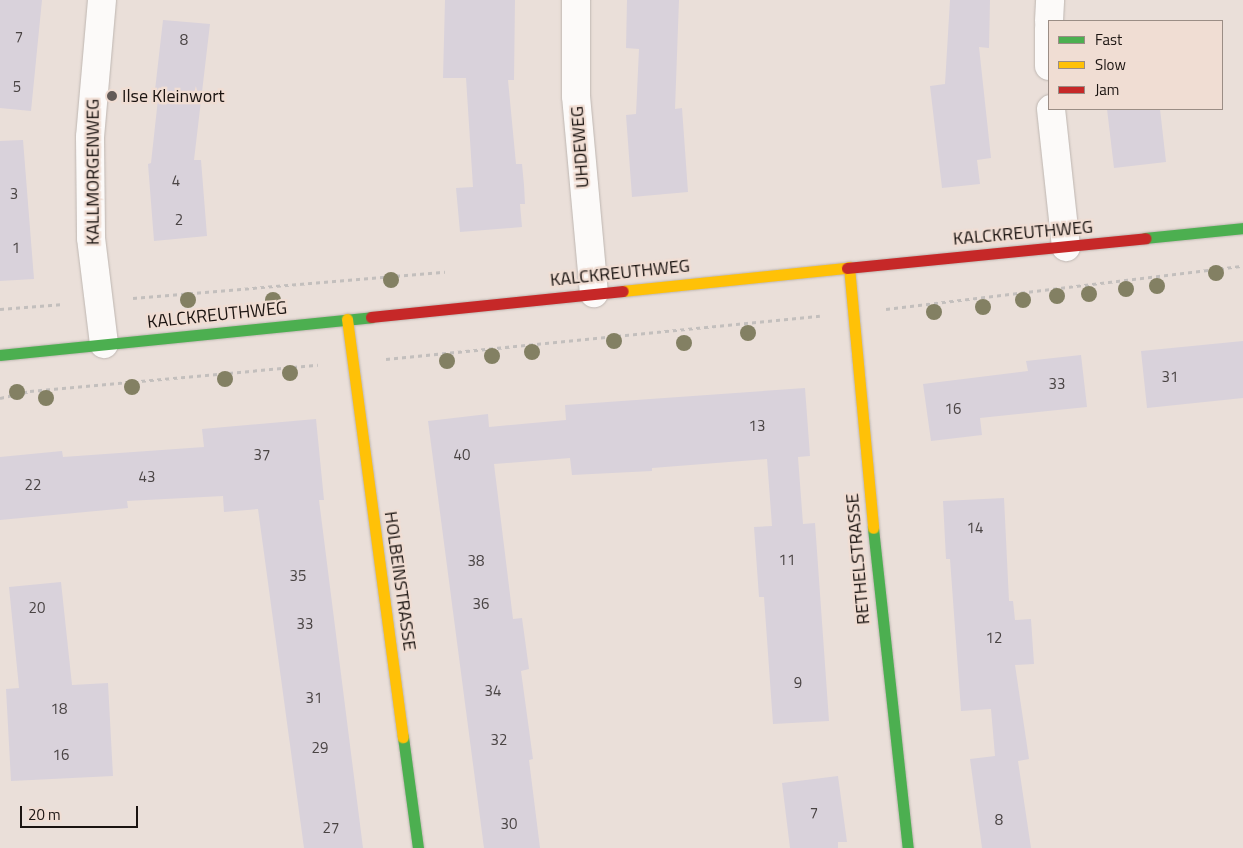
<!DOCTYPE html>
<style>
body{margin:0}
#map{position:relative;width:1243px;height:848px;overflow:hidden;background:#eadfd9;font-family:"Titillium Web",sans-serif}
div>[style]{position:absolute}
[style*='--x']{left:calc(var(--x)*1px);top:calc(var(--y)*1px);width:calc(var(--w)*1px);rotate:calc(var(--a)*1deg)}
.building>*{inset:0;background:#d9d2db}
.path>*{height:3px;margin-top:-1.5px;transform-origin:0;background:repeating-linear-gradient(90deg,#c3bfbd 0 4px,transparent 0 8px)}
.roads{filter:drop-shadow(0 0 1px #beb6b1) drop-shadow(0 0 1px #beb6b1)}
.street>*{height:28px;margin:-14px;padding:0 14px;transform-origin:14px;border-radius:14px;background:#fcfaf9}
.fast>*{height:11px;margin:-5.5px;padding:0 5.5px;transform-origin:5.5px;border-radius:5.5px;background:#4caf50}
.slow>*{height:11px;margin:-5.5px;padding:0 5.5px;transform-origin:5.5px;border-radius:5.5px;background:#ffc107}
.jam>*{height:11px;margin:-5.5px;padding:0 5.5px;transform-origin:5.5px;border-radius:5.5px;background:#c62828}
.trees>*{width:16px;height:16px;margin:-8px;border-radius:50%;background:#838063}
.dots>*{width:14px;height:14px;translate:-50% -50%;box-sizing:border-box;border:2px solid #f0ddd3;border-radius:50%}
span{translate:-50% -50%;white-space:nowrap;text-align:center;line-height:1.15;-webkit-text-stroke:4.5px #f0ddd3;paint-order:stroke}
.number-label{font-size:15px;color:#4a4444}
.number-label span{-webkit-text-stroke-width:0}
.poi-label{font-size:18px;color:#1b1411}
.left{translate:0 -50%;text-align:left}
.street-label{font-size:18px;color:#1b1411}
.legend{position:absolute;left:1048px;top:20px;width:175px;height:90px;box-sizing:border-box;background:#f0ddd3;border:1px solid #9b8d85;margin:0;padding:6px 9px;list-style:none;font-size:15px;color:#1b1411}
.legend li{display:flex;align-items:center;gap:10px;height:25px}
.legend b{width:25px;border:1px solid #9b8d85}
.scale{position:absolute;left:20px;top:806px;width:118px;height:22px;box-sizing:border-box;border:2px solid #1b1411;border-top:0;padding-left:6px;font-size:15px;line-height:18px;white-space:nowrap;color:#1b1411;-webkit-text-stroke:4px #f0ddd3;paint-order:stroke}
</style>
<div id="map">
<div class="building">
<div style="clip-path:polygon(0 0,42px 0,31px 111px,0 108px)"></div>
<div style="clip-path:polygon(445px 0,515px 0,514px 80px,508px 80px,516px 164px,522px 164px,524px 185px,525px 204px,520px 204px,522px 227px,460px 232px,456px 188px,473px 187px,466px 78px,443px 78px)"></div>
<div style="clip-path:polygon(627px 0,679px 0,675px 109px,682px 108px,688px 192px,632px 197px,626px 115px,636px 114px,639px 49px,626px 48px)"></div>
<div style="clip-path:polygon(950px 0,990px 0,989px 48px,979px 47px,991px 158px,977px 160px,980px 184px,942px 188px,930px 86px,945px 84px)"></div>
<div style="clip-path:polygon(163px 20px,210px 24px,194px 160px,201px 160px,207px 236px,154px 241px,148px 164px,151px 163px,158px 99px,154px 99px)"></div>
<div style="clip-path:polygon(1107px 109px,1160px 109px,1166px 162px,1114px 168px)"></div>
<div style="clip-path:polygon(23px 140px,34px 279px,0 281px,0 141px)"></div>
<div style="clip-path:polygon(1243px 341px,1243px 398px,1147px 408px,1141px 351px)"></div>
<div style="clip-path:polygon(1081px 355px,1087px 407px,980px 418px,982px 435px,931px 441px,923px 384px,1028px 371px,1026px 361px)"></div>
<div style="clip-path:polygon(805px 388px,810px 456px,798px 457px,803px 524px,815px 523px,829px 721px,773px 724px,764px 597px,759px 597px,754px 527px,772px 526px,767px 459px,652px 468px,652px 471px,572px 475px,570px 458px,494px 464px,513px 619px,522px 618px,529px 669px,521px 671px,533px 759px,529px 760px,540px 848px,484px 848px,428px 421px,488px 414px,489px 427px,566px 420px,565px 405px)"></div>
<div style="clip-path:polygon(316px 419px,324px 500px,319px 500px,363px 848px,304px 848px,258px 509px,224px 512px,223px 496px,127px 501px,128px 508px,0 520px,0 457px,62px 451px,63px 457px,204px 447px,202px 429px)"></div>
<div style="clip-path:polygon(1004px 498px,1009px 601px,1013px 601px,1015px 620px,1031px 619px,1034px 664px,1015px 665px,1029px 759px,1018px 761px,1031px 848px,982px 848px,970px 759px,995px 756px,991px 709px,961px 711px,950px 559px,946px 559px,943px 501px)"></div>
<div style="clip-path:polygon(61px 582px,72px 685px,108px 683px,113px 776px,11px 781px,6px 689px,19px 688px,9px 587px)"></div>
<div style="clip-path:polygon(838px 776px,847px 842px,838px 842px,838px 848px,790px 848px,782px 783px)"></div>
</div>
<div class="path">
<div style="--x:133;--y:298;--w:313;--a:-4.8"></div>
<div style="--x:0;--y:309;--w:64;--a:-4.5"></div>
<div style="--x:886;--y:309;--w:360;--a:-6.9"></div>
<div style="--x:386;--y:359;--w:436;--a:-5.7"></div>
<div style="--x:0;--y:398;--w:31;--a:-13"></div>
<div style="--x:30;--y:391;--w:289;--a:-5.2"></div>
</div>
<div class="roads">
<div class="street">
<div style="--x:102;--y:0;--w:138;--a:95"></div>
<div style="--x:90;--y:137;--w:101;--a:89.4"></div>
<div style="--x:91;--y:238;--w:107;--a:83"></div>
<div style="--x:576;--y:0;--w:96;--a:90"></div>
<div style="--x:576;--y:96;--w:198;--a:84.8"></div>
<div style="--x:1049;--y:21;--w:21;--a:-87"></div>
<div style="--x:1049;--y:28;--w:38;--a:90"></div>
<div style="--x:1051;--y:109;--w:139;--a:83.8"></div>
</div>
<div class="fast">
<div style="--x:1145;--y:238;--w:99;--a:-5.8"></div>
<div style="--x:0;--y:355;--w:373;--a:-5.8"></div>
<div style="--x:873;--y:528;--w:322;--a:83.8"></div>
<div style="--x:403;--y:737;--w:112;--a:82.3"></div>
</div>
<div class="slow">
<div style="--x:849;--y:267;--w:262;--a:84.7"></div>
<div style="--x:623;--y:291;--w:225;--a:-5.9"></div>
<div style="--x:347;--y:319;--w:422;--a:82.4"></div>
</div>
<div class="jam">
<div style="--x:847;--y:268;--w:300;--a:-5.7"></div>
<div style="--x:371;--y:317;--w:253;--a:-5.9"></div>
</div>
</div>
<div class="trees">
<div style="left:1216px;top:273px"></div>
<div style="left:391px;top:280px"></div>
<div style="left:1157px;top:286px"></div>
<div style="left:1126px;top:289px"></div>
<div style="left:1089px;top:294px"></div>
<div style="left:1057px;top:296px"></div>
<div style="left:188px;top:300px"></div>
<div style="left:273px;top:300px"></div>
<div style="left:1023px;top:300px"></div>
<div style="left:983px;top:307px"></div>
<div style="left:934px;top:312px"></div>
<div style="left:748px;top:333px"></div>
<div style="left:614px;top:341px"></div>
<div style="left:684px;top:343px"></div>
<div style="left:532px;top:352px"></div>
<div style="left:492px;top:356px"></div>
<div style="left:447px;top:361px"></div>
<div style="left:290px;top:373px"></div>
<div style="left:225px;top:379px"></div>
<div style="left:132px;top:387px"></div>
<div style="left:17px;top:392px"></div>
<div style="left:46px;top:398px"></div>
</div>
<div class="dots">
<div style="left:112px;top:96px;background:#635b57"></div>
</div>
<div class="number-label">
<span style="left:19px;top:37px">7</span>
<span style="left:184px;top:40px">8</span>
<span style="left:17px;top:87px">5</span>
<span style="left:176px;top:181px">4</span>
<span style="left:14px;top:194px">3</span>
<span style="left:179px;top:220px">2</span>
<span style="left:16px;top:248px">1</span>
<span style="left:1170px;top:377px">31</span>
<span style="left:1057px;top:384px">33</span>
<span style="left:953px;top:409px">16</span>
<span style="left:757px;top:426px">13</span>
<span style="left:262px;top:455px">37</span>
<span style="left:462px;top:455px">40</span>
<span style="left:147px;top:477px">43</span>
<span style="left:33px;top:485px">22</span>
<span style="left:975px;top:528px">14</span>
<span style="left:787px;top:560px">11</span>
<span style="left:476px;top:561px">38</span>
<span style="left:298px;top:576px">35</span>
<span style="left:481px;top:604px">36</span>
<span style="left:37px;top:608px">20</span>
<span style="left:305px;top:624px">33</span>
<span style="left:994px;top:638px">12</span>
<span style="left:798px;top:683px">9</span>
<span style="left:493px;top:691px">34</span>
<span style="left:314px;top:698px">31</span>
<span style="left:59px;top:709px">18</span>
<span style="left:499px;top:740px">32</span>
<span style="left:320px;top:748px">29</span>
<span style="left:61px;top:755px">16</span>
<span style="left:814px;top:813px">7</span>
<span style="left:999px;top:820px">8</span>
<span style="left:509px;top:824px">30</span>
<span style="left:331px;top:828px">27</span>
</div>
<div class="poi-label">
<span class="left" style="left:122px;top:96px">Ilse Kleinwort</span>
</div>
<div class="street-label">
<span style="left:580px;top:147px;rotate:-94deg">UHDEWEG</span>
<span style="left:93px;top:172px;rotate:-90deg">KALLMORGENWEG</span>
<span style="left:1023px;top:233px;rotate:-5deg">KALCKREUTHWEG</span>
<span style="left:620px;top:273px;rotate:-6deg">KALCKREUTHWEG</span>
<span style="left:217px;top:315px;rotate:-6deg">KALCKREUTHWEG</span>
<span style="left:858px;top:559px;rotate:-95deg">RETHELSTRASSE</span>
<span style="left:400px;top:581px;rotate:82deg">HOLBEINSTRASSE</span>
</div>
<ul class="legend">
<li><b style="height:6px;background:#4caf50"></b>Fast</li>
<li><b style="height:6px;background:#ffc107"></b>Slow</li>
<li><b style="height:6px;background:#c62828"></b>Jam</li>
</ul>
<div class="scale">20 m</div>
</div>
